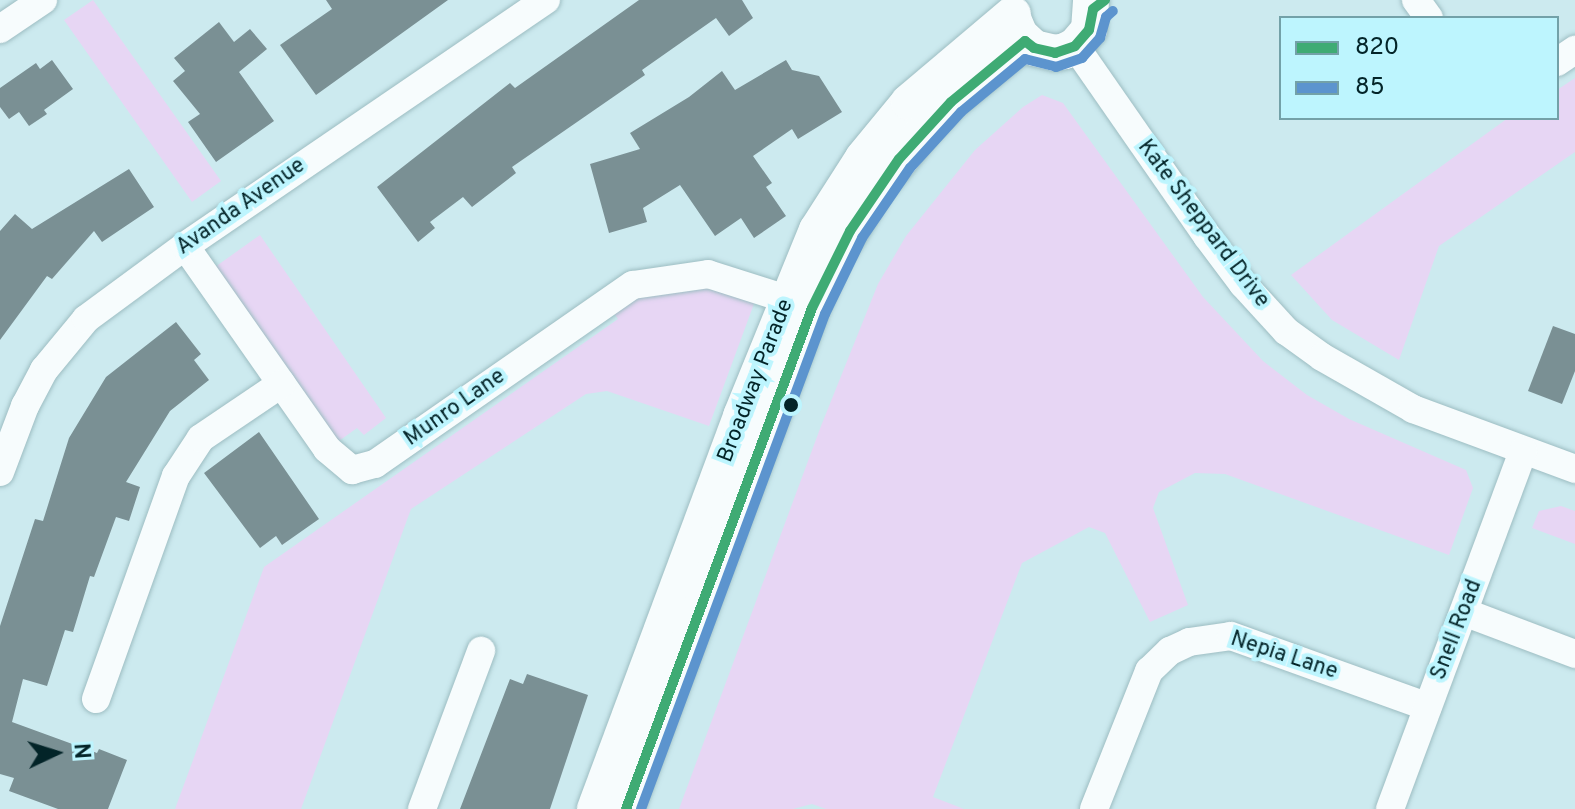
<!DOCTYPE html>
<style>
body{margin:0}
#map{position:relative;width:1575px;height:809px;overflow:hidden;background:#cceaef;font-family:Overpass,sans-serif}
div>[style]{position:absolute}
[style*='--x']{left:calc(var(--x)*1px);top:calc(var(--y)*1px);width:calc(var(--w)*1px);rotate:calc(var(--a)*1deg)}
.green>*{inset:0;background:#e7d6f4}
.building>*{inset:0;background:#7a9094}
.roads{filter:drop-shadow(0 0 2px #9dbdc2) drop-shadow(0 0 2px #9dbdc2)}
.minor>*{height:28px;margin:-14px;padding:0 14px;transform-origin:14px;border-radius:14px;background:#f7fcfd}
.tertiary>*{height:36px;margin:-18px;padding:0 18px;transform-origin:18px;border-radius:18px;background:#f7fcfd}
.bus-1>*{height:10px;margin:-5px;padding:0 5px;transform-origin:5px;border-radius:5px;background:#3fab74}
.bus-2>*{height:10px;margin:-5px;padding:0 5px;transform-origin:5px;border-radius:5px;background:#5c94ce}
.dots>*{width:22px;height:22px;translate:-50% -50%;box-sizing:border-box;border:4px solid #bdf5fe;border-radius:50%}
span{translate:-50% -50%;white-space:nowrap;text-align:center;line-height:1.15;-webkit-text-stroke:8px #bdf5fe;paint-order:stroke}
.street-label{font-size:22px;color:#032428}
.legend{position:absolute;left:1279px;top:16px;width:280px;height:104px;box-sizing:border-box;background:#bdf5fe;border:2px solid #73a1a8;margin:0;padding:10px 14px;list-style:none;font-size:24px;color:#032428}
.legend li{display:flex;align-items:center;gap:16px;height:40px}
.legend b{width:40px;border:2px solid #73a1a8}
.north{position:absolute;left:16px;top:713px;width:80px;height:80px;-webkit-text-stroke:6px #bdf5fe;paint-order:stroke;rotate:86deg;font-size:22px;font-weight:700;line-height:32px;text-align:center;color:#032428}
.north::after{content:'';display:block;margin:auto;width:28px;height:36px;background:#032428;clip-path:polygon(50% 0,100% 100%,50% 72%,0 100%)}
</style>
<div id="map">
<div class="green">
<div style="clip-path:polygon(93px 0,221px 181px,192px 202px,64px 20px)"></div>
<div style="clip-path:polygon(1575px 78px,1575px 152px,1439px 246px,1399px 360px,1332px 320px,1291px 275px,1508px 118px,1557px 118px,1557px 90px)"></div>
<div style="clip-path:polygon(1042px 95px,1063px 103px,1203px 297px,1263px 361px,1307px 395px,1349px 419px,1466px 470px,1473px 488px,1449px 555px,1225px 474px,1195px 473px,1159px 492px,1153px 508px,1188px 605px,1150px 622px,1105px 533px,1089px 527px,1022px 563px,933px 797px,964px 809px,826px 809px,812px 804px,793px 809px,679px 809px,821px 426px,878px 284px,906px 236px,975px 150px,1023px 107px)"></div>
<div style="clip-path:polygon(260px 235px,386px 418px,364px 435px,357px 428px,336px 443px,215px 267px)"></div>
<div style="clip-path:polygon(692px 283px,755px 301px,709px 426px,607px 391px,586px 394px,411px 509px,301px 809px,175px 809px,264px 567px,618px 319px,613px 312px,639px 294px)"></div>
<div style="clip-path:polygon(1561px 506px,1575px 511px,1575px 544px,1532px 528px,1539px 511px)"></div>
</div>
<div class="building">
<div style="clip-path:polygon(326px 0,448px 0,316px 95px,280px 45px,332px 9px)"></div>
<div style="clip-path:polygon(639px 0,742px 0,753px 18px,729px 36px,716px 18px,642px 70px,645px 75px,512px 167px,516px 173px,472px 207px,463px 197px,430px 222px,435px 228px,418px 242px,377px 187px,510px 83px,515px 88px)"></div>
<div style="clip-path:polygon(219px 22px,234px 42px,250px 29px,267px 49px,239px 72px,274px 121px,216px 162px,188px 122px,200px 114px,173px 81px,185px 71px,174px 58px)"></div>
<div style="clip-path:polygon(52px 60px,73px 89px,44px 110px,47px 114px,29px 126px,19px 112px,9px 119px,0 107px,0 88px,36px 63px,40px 69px)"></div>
<div style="clip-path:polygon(786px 60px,792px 70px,819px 76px,842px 112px,798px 139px,792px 129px,753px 156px,772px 183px,766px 187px,786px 216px,754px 238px,741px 218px,715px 236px,680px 185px,643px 208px,647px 222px,609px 233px,590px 164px,640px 149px,630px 133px,689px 97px,722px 71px,735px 90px)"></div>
<div style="clip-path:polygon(129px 169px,154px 207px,102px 242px,94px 231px,52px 279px,47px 276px,0 340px,0 231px,15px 214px,32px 229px)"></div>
<div style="clip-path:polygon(176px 322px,201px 354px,194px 360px,209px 380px,170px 411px,126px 482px,140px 487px,129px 521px,116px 517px,94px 577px,90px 576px,73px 632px,65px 630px,47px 686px,23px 679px,12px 722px,97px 753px,99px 749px,127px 760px,108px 809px,58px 809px,9px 791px,14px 778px,0 774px,0 626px,35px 519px,43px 521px,69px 438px,106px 377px)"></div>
<div style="clip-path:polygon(1553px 326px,1575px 334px,1575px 371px,1562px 404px,1528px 391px)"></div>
<div style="clip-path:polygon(259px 432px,319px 519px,282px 545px,276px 536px,260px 548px,204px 473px)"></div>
<div style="clip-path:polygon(527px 674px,588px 695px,550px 809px,460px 809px,510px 679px,523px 684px)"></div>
</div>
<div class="roads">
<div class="minor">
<div style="--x:1416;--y:0;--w:22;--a:54"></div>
<div style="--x:0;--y:29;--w:52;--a:-34"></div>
<div style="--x:1075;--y:46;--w:231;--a:55.2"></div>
<div style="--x:1207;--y:236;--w:60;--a:53.1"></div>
<div style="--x:1243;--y:284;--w:64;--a:47.5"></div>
<div style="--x:1286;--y:331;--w:44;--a:35.8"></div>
<div style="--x:1322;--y:357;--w:105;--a:29.7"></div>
<div style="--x:1413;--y:409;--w:173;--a:20.3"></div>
<div style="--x:1557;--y:62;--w:22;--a:-34"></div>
<div style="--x:185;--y:246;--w:248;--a:55"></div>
<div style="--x:327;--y:449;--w:33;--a:40"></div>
<div style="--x:352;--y:470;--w:24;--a:-15"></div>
<div style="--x:375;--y:464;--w:314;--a:-34.8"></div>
<div style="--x:633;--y:285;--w:76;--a:-8.3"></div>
<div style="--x:708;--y:274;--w:105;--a:17.7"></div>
<div style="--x:0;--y:472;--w:71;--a:-69.3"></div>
<div style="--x:25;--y:406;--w:41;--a:-62.2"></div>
<div style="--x:44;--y:370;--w:66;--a:-50.5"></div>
<div style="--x:86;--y:319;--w:123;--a:-36.4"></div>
<div style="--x:185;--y:246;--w:437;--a:-34.3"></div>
<div style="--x:1464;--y:612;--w:119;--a:20.7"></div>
<div style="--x:96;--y:699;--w:237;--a:-70.3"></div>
<div style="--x:176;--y:476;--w:45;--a:-56.7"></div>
<div style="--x:201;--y:438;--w:97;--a:-34"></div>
<div style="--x:422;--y:809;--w:169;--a:-69.5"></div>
<div style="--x:1094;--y:809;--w:149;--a:-68.3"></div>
<div style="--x:1149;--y:671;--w:29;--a:-44"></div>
<div style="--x:1170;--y:651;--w:21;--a:-25"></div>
<div style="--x:1189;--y:642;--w:42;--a:-8.1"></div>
<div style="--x:1231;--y:636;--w:209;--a:19.8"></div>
<div style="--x:1390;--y:809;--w:382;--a:-69.6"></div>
</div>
<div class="tertiary">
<div style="--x:1014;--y:21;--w:15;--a:67"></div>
<div style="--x:1020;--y:35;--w:19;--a:43"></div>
<div style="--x:1034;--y:48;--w:22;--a:13"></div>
<div style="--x:1055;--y:53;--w:10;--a:-11"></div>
<div style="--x:1065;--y:51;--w:11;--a:-27"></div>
<div style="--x:1075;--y:46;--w:21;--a:-49"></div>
<div style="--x:1089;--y:30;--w:30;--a:-86"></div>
<div style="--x:595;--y:809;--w:419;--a:-69.6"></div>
<div style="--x:741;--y:416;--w:201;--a:-67.8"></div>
<div style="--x:817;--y:230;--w:85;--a:-57.4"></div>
<div style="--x:863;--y:158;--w:72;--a:-50.6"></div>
<div style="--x:909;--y:102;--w:136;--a:-40.2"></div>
<div style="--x:626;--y:809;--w:534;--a:-69.63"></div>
<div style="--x:812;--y:308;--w:58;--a:-65.6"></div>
<div style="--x:836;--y:255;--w:79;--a:-58.5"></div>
<div style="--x:877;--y:188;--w:70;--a:-50.8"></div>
<div style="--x:921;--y:134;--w:44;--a:-46.8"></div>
<div style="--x:951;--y:102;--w:96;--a:-39.5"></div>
</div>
</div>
<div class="bus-1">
<div style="--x:626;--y:809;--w:534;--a:-69.63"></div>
<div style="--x:812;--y:308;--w:86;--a:-63.7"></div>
<div style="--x:850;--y:231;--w:87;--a:-55.8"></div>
<div style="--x:899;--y:159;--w:77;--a:-47.6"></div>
<div style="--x:951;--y:102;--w:96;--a:-39.5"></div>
<div style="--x:1025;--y:41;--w:11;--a:38"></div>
<div style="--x:1034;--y:48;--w:22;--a:13"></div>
<div style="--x:1055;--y:53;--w:21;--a:-19"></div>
<div style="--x:1075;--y:46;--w:21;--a:-49"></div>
<div style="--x:1089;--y:30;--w:21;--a:-79"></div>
<div style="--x:1093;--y:9;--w:15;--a:-37"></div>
</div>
<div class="bus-2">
<div style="--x:641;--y:809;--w:528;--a:-69.61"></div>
<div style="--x:825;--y:314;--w:85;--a:-64"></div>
<div style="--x:862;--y:238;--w:85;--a:-55.6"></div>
<div style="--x:910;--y:168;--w:76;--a:-47.7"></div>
<div style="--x:961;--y:112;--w:83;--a:-39.6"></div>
<div style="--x:1025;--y:59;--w:32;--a:14"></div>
<div style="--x:1056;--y:67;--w:28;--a:-19"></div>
<div style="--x:1082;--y:58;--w:27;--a:-48"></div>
<div style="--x:1100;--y:38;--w:22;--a:-74"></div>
<div style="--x:1106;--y:17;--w:9;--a:-41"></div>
</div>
<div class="dots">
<div style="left:791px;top:405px;background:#032428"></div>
</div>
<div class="street-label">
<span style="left:241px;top:207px;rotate:-35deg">Avanda Avenue</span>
<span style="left:1203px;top:224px;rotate:53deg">Kate Sheppard Drive</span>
<span style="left:756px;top:381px;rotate:-69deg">Broadway Parade</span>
<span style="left:455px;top:408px;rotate:-35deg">Munro Lane</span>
<span style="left:1457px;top:630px;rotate:-69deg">Snell Road</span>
<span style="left:1284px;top:656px;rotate:18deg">Nepia Lane</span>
</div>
<ul class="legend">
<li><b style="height:10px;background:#3fab74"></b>820</li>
<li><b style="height:10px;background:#5c94ce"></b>85</li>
</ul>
<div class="north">N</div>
</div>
